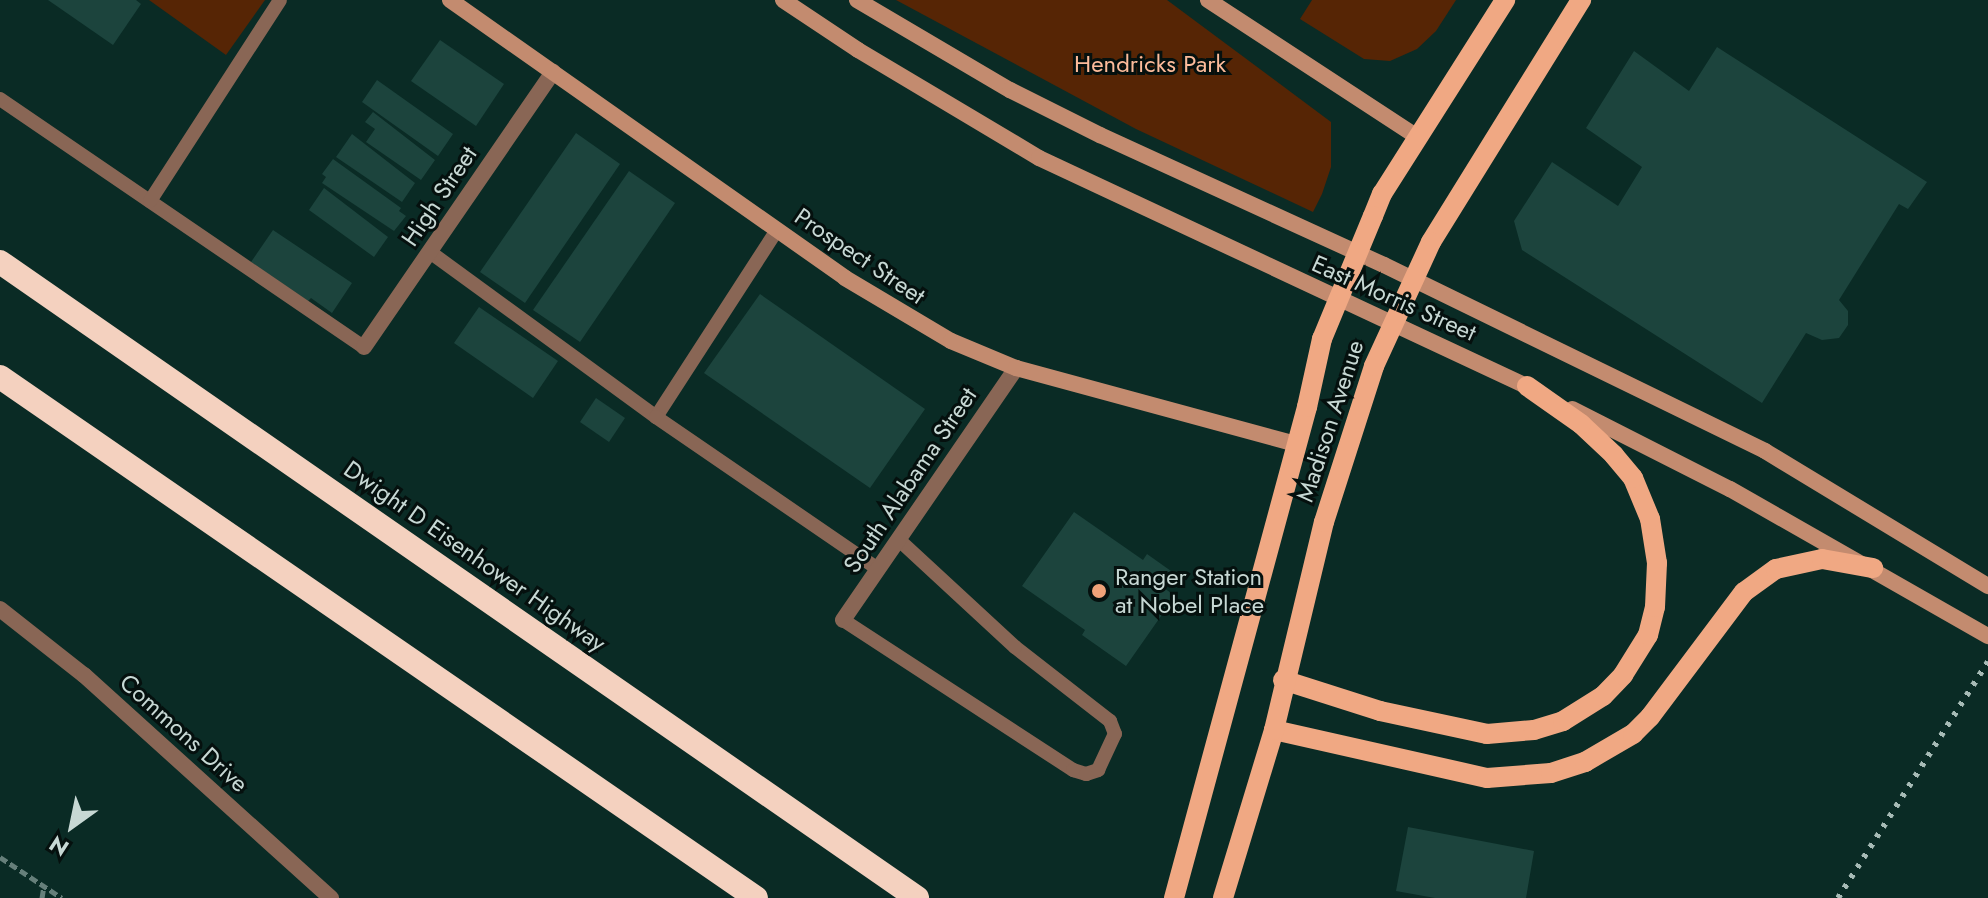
<!DOCTYPE html>
<style>
body{margin:0}
#map{position:relative;width:1988px;height:898px;overflow:hidden;background:#0a2b25;font-family:Jost,sans-serif}
div>[style]{position:absolute}
[style*='--x']{left:calc(var(--x)*1px);top:calc(var(--y)*1px);width:calc(var(--w)*1px);rotate:calc(var(--a)*1deg)}
.green>*{inset:0;background:#562505}
.building>*{inset:0;background:#1c443d}
.path>*{height:5px;margin-top:-2.5px;transform-origin:0;background:repeating-linear-gradient(90deg,#667f7a 0 8px,transparent 0 12px)}
.lane>*{height:14px;margin:-7px;padding:0 7px;transform-origin:7px;border-radius:7px;background:#896655}
.street>*{height:16px;margin:-8px;padding:0 8px;transform-origin:8px;border-radius:8px;background:#896655}
.secondary>*{height:16px;margin:-8px;padding:0 8px;transform-origin:8px;border-radius:8px;background:#c38b6f}
.primary>*{height:20px;margin:-10px;padding:0 10px;transform-origin:10px;border-radius:10px;background:#f0a883}
.highway>*{height:24px;margin:-12px;padding:0 12px;transform-origin:12px;border-radius:12px;background:#f4d1bf}
.rail>*{height:6px;margin-top:-3px;transform-origin:0;background:repeating-linear-gradient(90deg,#a7bbb6 0 4px,transparent 0 12px)}
.primary-bridge>*{height:20px;margin:-10px;padding:0 10px;transform-origin:10px;border-radius:10px;background:#f0a883}
.dots>*{width:22px;height:22px;translate:-50% -50%;box-sizing:border-box;border:4px solid #05100e;border-radius:50%}
span{translate:-50% -50%;white-space:nowrap;text-align:center;line-height:1.15;-webkit-text-stroke:6px #05100e;paint-order:stroke}
.park-label{font-size:24px;color:#fcbb9a}
.street-label{font-size:24px;color:#c7d8d4}
.poi-label{font-size:24px;color:#c7d8d4}
.left{translate:0 -50%;text-align:left}
.north{position:absolute;left:32px;top:786px;width:80px;height:80px;-webkit-text-stroke:6px #05100e;paint-order:stroke;rotate:213deg;font-size:22px;font-weight:700;line-height:32px;text-align:center;color:#c7d8d4}
.north::after{content:'';display:block;margin:auto;width:28px;height:36px;background:#c7d8d4;clip-path:polygon(50% 0,100% 100%,50% 72%,0 100%)}
</style>
<div id="map">
<div class="green">
<div style="clip-path:polygon(149px 0,265px 0,226px 55px)"></div>
<div style="clip-path:polygon(896px 0,1167px 0,1331px 122px,1331px 167px,1322px 194px,1313px 212px,1136px 129px)"></div>
<div style="clip-path:polygon(1312px 0,1456px 0,1436px 31px,1417px 49px,1390px 61px,1364px 59px,1300px 19px)"></div>
</div>
<div class="building">
<div style="clip-path:polygon(48px 0,136px 0,141px 4px,113px 45px)"></div>
<div style="clip-path:polygon(440px 40px,504px 84px,476px 126px,411px 81px)"></div>
<div style="clip-path:polygon(1717px 47px,1927px 182px,1908px 209px,1899px 204px,1839px 300px,1848px 311px,1848px 325px,1839px 338px,1822px 340px,1806px 333px,1762px 403px,1522px 250px,1514px 221px,1552px 162px,1618px 206px,1642px 167px,1586px 128px,1634px 51px,1689px 91px)"></div>
<div style="clip-path:polygon(377px 80px,453px 134px,438px 156px,362px 102px)"></div>
<div style="clip-path:polygon(373px 112px,435px 160px,421px 180px,366px 142px,375px 129px,365px 122px)"></div>
<div style="clip-path:polygon(576px 133px,620px 164px,525px 303px,480px 272px)"></div>
<div style="clip-path:polygon(352px 134px,415px 183px,402px 202px,336px 157px)"></div>
<div style="clip-path:polygon(333px 159px,401px 208px,399px 211px,406px 216px,394px 231px,322px 183px,326px 177px,322px 174px)"></div>
<div style="clip-path:polygon(629px 171px,675px 203px,580px 342px,533px 310px)"></div>
<div style="clip-path:polygon(324px 188px,388px 237px,374px 257px,309px 210px)"></div>
<div style="clip-path:polygon(273px 230px,352px 283px,332px 313px,311px 298px,308px 301px,251px 262px)"></div>
<div style="clip-path:polygon(760px 294px,925px 409px,870px 488px,704px 373px)"></div>
<div style="clip-path:polygon(479px 307px,558px 361px,533px 398px,454px 343px)"></div>
<div style="clip-path:polygon(596px 398px,625px 418px,609px 442px,580px 422px)"></div>
<div style="clip-path:polygon(1074px 512px,1143px 560px,1147px 554px,1171px 571px,1160px 585px,1175px 596px,1126px 666px,1082px 635px,1085px 630px,1022px 586px)"></div>
<div style="clip-path:polygon(1408px 827px,1534px 851px,1526px 898px,1435px 898px,1396px 891px)"></div>
</div>
<div class="path">
<div style="--x:0;--y:857;--w:74;--a:33.5"></div>
<div style="--x:42;--y:898;--w:12;--a:-81"></div>
</div>
<div class="lane">
<div style="--x:0;--y:99;--w:440;--a:34.3"></div>
<div style="--x:150;--y:201;--w:239;--a:-57.1"></div>
<div style="--x:430;--y:252;--w:280;--a:36.1"></div>
<div style="--x:656;--y:417;--w:223;--a:-57.1"></div>
<div style="--x:656;--y:417;--w:269;--a:34.4"></div>
<div style="--x:843;--y:620;--w:275;--a:33.1"></div>
<div style="--x:1073;--y:770;--w:14;--a:17"></div>
<div style="--x:1086;--y:774;--w:13;--a:-18"></div>
<div style="--x:1098;--y:770;--w:40;--a:-65"></div>
<div style="--x:1115;--y:734;--w:14;--a:-111"></div>
<div style="--x:1110;--y:721;--w:120;--a:-142.1"></div>
<div style="--x:1015;--y:647;--w:159;--a:-137.3"></div>
</div>
<div class="street">
<div style="--x:364;--y:347;--w:334;--a:-55.5"></div>
<div style="--x:0;--y:609;--w:107;--a:38.2"></div>
<div style="--x:84;--y:675;--w:333;--a:42.1"></div>
<div style="--x:843;--y:620;--w:306;--a:-55.5"></div>
</div>
<div class="secondary">
<div style="--x:450;--y:0;--w:483;--a:35.1"></div>
<div style="--x:845;--y:278;--w:123;--a:30.7"></div>
<div style="--x:951;--y:341;--w:70;--a:22.6"></div>
<div style="--x:1016;--y:368;--w:290;--a:15.2"></div>
<div style="--x:783;--y:0;--w:90;--a:33.7"></div>
<div style="--x:858;--y:50;--w:211;--a:30.8"></div>
<div style="--x:1039;--y:158;--w:550;--a:25.07"></div>
<div style="--x:857;--y:0;--w:178;--a:30.5"></div>
<div style="--x:1010;--y:90;--w:101;--a:26.6"></div>
<div style="--x:1100;--y:135;--w:312;--a:24.6"></div>
<div style="--x:1384;--y:265;--w:424;--a:26"></div>
<div style="--x:1765;--y:451;--w:261;--a:31.2"></div>
<div style="--x:1208;--y:0;--w:250;--a:33.2"></div>
<div style="--x:1572;--y:409;--w:177;--a:26.9"></div>
<div style="--x:1730;--y:489;--w:297;--a:29.7"></div>
</div>
<div class="primary">
<div style="--x:1373;--y:216;--w:24;--a:-68"></div>
<div style="--x:1382;--y:194;--w:230;--a:-57.6"></div>
<div style="--x:1431;--y:242;--w:285;--a:-58.2"></div>
<div style="--x:1283;--y:680;--w:102;--a:17.7"></div>
<div style="--x:1380;--y:711;--w:109;--a:12.1"></div>
<div style="--x:1487;--y:734;--w:47;--a:-4.9"></div>
<div style="--x:1534;--y:730;--w:30;--a:-17"></div>
<div style="--x:1563;--y:721;--w:47;--a:-32"></div>
<div style="--x:1603;--y:696;--w:29;--a:-46"></div>
<div style="--x:1623;--y:675;--w:47;--a:-58"></div>
<div style="--x:1648;--y:635;--w:29;--a:-76"></div>
<div style="--x:1655;--y:607;--w:44;--a:-87.4"></div>
<div style="--x:1657;--y:563;--w:45;--a:-99"></div>
<div style="--x:1650;--y:519;--w:44;--a:-112.5"></div>
<div style="--x:1633;--y:478;--w:30;--a:-130"></div>
<div style="--x:1614;--y:455;--w:45;--a:-136.8"></div>
<div style="--x:1581;--y:424;--w:66;--a:-144.9"></div>
<div style="--x:1274;--y:730;--w:218;--a:12.7"></div>
<div style="--x:1487;--y:778;--w:64;--a:-4.5"></div>
<div style="--x:1551;--y:773;--w:36;--a:-18"></div>
<div style="--x:1585;--y:762;--w:56;--a:-30.3"></div>
<div style="--x:1633;--y:734;--w:24;--a:-45"></div>
<div style="--x:1650;--y:717;--w:156;--a:-53.1"></div>
<div style="--x:1744;--y:592;--w:39;--a:-36"></div>
<div style="--x:1776;--y:569;--w:47;--a:-12.3"></div>
<div style="--x:1822;--y:559;--w:52;--a:10"></div>
<div style="--x:1174;--y:898;--w:509;--a:-74.84"></div>
<div style="--x:1307;--y:407;--w:70;--a:-77.6"></div>
<div style="--x:1223;--y:898;--w:176;--a:-73.1"></div>
<div style="--x:1274;--y:730;--w:214;--a:-76.5"></div>
<div style="--x:1324;--y:522;--w:164;--a:-72.2"></div>
</div>
<div class="highway">
<div style="--x:0;--y:262;--w:1116;--a:34.74"></div>
<div style="--x:0;--y:377;--w:918;--a:34.57"></div>
</div>
<div class="rail">
<div style="--x:1838;--y:898;--w:280;--a:-57.6"></div>
</div>
<div class="primary-bridge">
<div style="--x:1322;--y:339;--w:133;--a:-67.5"></div>
<div style="--x:1374;--y:366;--w:136;--a:-65.3"></div>
</div>
<div class="dots">
<div style="left:1099px;top:591px;background:#f0a279"></div>
</div>
<div class="park-label">
<span style="left:1150px;top:64px">Hendricks Park</span>
</div>
<div class="street-label">
<span style="left:439px;top:196px;rotate:-56deg">High Street</span>
<span style="left:860px;top:256px;rotate:34deg">Prospect Street</span>
<span style="left:1394px;top:298px;rotate:24deg">East Morris Street</span>
<span style="left:1330px;top:421px;rotate:-72deg">Madison Avenue</span>
<span style="left:910px;top:480px;rotate:-56deg">South Alabama Street</span>
<span style="left:475px;top:556px;rotate:35deg">Dwight D Eisenhower Highway</span>
<span style="left:184px;top:733px;rotate:42deg">Commons Drive</span>
</div>
<div class="poi-label">
<span class="left" style="left:1115px;top:591px">Ranger Station<br>at Nobel Place</span>
</div>
<div class="north">N</div>
</div>
